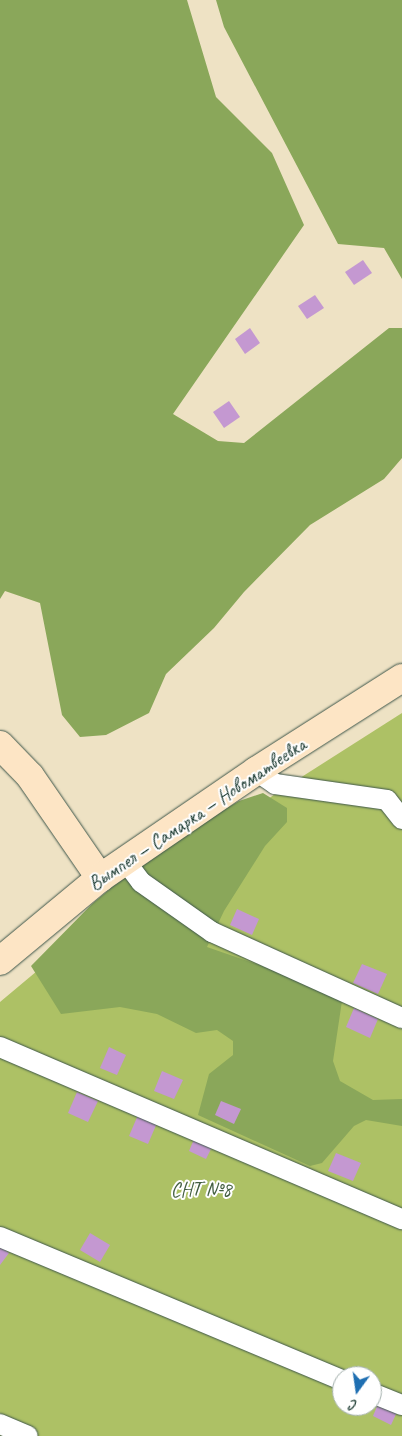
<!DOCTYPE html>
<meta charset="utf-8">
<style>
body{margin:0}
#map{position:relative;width:402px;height:1436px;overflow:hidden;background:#eee2c4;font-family:Caveat,sans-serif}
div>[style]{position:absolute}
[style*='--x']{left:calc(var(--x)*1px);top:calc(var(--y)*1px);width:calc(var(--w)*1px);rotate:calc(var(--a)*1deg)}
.green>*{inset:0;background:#adc165}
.forest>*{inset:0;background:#8aa75a}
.building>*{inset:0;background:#c498d1}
.roads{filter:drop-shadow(0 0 1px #3e564a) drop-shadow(0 0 1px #3e564a)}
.street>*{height:20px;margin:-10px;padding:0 10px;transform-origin:10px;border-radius:10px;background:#fff}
.secondary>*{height:28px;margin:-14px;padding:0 14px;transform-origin:14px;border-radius:14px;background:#fde5c5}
span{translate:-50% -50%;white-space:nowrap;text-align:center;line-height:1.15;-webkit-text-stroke:4px #fff;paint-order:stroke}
.street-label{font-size:20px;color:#1f3d34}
.park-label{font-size:20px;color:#425e40}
.north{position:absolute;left:332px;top:1366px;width:50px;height:50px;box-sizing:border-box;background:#fff;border:1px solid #a5b1ae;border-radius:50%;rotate:194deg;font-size:14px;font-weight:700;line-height:20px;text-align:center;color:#1f3d34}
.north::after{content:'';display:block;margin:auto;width:18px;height:22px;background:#1f6fb2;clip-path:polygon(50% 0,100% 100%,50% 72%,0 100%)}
</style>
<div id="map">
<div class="green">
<div style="clip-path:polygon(evenodd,402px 713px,402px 1436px,0 1436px,0 1002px,117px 904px,278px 792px,402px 713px,342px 1376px,372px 1376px,372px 1406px,342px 1406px,342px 1376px)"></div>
</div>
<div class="forest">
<div style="clip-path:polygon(0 0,187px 0,216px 97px,272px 153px,304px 225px,173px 414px,218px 441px,244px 443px,389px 328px,402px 328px,402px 458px,384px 479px,310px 525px,244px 592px,214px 628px,166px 674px,149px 713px,106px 735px,80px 737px,62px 715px,40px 603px,5px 591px,0 599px)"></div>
<div style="clip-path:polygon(216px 0,402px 0,402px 279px,384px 248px,338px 244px,224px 27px)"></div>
<div style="clip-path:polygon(263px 793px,287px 808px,287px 822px,265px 846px,224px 911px,207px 947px,282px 973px,342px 1001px,333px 1061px,340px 1081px,373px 1100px,402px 1099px,402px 1126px,366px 1120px,354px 1126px,322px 1163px,310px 1166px,198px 1115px,209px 1074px,233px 1055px,233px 1041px,217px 1030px,196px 1033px,157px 1014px,120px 1007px,61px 1014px,31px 966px,92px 904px,160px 847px,239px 801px)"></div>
</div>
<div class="building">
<div style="clip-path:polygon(363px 260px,372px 273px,354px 285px,345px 272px)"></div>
<div style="clip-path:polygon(315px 295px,324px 308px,307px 319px,298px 306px)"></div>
<div style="clip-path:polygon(250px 328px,260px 343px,245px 354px,235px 339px)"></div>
<div style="clip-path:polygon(229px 401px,240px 417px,224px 428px,213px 412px)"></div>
<div style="clip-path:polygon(237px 909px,259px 919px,252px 935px,230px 925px)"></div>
<div style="clip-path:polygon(362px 964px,387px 974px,378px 994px,353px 983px)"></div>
<div style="clip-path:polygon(354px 1008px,378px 1019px,370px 1038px,346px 1027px)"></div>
<div style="clip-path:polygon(109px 1047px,126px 1055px,117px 1075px,100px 1068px)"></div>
<div style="clip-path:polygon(162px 1071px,183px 1080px,174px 1099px,154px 1091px)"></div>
<div style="clip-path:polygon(77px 1092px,98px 1101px,88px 1122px,68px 1113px)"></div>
<div style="clip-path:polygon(221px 1101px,241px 1109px,234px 1124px,215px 1115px)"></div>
<div style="clip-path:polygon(138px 1115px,157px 1123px,148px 1144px,129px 1136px)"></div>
<div style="clip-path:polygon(195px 1137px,213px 1145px,206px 1159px,189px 1151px)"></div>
<div style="clip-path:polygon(336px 1153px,361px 1163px,353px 1181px,328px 1171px)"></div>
<div style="clip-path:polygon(90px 1233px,110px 1245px,100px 1262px,80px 1250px)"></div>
<div style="clip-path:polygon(0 1246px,9px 1253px,0 1265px)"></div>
<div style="clip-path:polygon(378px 1404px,397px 1412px,391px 1425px,373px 1416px)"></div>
</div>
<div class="roads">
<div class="street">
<div style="--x:256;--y:771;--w:23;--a:34"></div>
<div style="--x:275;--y:784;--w:113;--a:8.1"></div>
<div style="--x:387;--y:800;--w:24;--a:52"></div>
<div style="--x:126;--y:862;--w:25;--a:53"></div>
<div style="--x:141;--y:882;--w:87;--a:35.2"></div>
<div style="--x:212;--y:932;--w:209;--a:24.4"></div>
<div style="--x:0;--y:1047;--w:437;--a:23.2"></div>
<div style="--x:0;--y:1237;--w:371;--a:22.7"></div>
<div style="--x:372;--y:1393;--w:32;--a:22"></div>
<div style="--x:0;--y:1424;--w:30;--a:23"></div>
</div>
<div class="secondary">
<div style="--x:0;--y:745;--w:43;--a:45.9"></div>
<div style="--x:30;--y:776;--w:124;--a:55.5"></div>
<div style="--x:0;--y:961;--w:130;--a:-39.7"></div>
<div style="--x:100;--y:878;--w:189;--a:-34.4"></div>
<div style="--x:256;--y:771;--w:173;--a:-32.5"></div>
</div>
</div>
<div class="street-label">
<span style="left:197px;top:814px;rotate:-34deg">Вымпел — Самарка — Новоматвеевка</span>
</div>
<div class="park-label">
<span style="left:201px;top:1189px">СНТ №8</span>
</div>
<div class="north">С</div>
</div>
